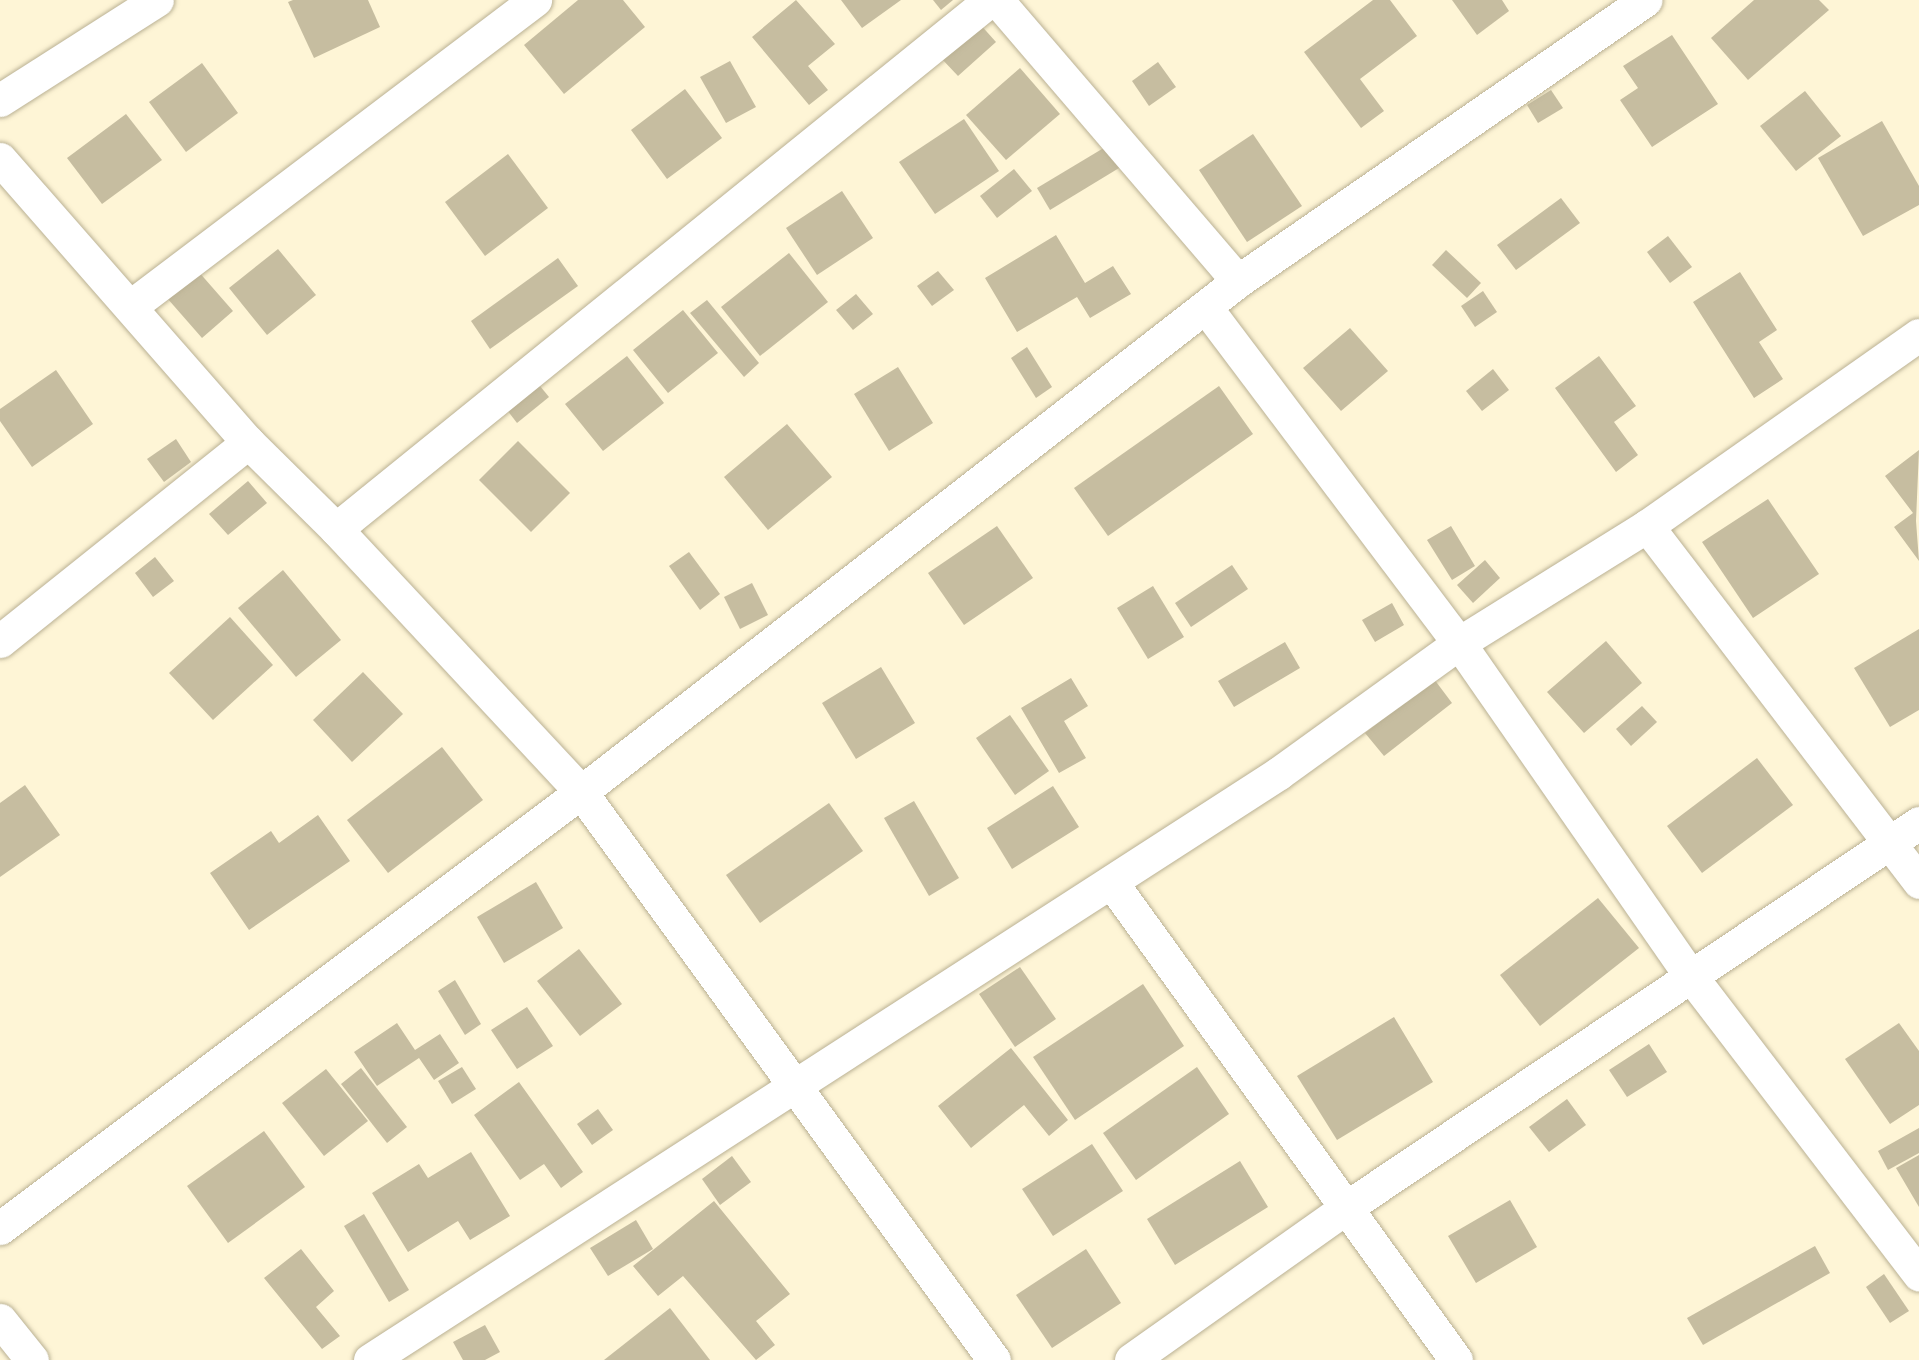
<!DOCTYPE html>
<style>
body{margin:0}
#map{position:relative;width:1919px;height:1360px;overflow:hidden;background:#fef5d6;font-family:Mulish,sans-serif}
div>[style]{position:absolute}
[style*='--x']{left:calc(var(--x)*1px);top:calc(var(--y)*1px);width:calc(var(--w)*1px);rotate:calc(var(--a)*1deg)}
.building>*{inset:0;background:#c6bda0}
.roads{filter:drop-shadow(0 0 2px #bab194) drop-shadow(0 0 2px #bab194)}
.minor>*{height:33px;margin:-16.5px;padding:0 16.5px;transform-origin:16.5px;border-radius:16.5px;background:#fff}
span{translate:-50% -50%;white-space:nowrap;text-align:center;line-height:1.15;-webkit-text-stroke:4.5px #fef5d6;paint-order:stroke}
</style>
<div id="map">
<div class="building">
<div style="clip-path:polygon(293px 0,368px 0,380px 27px,314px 58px,288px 2px)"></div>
<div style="clip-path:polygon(578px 0,623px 0,645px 27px,564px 94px,524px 45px)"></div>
<div style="clip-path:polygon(796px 0,835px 44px,808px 66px,828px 90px,809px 105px,752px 37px)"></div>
<div style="clip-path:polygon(841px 0,901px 0,862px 28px)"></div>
<div style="clip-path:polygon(933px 0,953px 0,941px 10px)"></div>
<div style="clip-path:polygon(1373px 0,1390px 0,1417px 36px,1360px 79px,1384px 111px,1361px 128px,1304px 52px)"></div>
<div style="clip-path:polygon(1452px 0,1502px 0,1509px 11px,1477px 35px)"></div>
<div style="clip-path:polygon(1754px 0,1819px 0,1829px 10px,1748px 80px,1711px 38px)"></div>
<div style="clip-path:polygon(978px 22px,996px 42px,958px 76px,940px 57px)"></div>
<div style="clip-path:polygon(1672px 35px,1718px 104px,1652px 147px,1620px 100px,1638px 88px,1623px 66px)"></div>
<div style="clip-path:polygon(730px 61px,756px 107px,726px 123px,700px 77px)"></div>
<div style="clip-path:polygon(1158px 62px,1176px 87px,1149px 106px,1132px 81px)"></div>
<div style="clip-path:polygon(202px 63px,238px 113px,186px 152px,149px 102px)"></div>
<div style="clip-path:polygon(1020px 68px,1060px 114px,1006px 160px,966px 115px)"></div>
<div style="clip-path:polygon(685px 89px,722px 138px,667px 179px,631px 130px)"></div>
<div style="clip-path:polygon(1551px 90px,1563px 108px,1538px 123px,1527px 105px)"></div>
<div style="clip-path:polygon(1805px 91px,1841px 136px,1796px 171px,1760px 126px)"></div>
<div style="clip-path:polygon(126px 114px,162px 160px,102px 204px,67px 158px)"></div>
<div style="clip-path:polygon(964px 119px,999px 171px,935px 214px,899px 162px)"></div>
<div style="clip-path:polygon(1882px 121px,1919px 186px,1919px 205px,1863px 236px,1818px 158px)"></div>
<div style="clip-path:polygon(1253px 134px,1302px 206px,1247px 242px,1199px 170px)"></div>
<div style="clip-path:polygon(1112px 143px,1124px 165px,1050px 210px,1037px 188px)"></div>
<div style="clip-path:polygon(508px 154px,548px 208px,485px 256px,445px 202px)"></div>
<div style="clip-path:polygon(1014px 169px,1032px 191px,997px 218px,980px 196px)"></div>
<div style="clip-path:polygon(842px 191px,873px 238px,817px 275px,786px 228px)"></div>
<div style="clip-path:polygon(1561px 198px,1580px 223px,1516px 270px,1497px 245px)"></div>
<div style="clip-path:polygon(1056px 235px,1085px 283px,1113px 266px,1131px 294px,1090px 318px,1077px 297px,1017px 332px,985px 278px)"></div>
<div style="clip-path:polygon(1668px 236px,1692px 267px,1670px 283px,1647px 252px)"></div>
<div style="clip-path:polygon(278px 249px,316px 295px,267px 335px,229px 288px)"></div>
<div style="clip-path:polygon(1446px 250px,1481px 283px,1467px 298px,1432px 265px)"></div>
<div style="clip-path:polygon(789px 253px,828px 302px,760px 356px,721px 307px)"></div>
<div style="clip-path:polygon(558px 258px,578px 286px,490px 349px,471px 321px)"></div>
<div style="clip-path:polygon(191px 263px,233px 311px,202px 338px,160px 290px)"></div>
<div style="clip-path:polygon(938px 271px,954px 290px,932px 306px,917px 286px)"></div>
<div style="clip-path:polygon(1740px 272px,1777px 330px,1759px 342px,1783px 379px,1754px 398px,1693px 302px)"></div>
<div style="clip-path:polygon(1483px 291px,1497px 312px,1475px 327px,1461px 306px)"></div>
<div style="clip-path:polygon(856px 294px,873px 314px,853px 330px,836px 310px)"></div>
<div style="clip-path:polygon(707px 300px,759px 363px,744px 377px,690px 313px)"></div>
<div style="clip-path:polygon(683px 310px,718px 353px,668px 393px,633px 350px)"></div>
<div style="clip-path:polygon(1350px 328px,1388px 371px,1341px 411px,1303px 368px)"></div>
<div style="clip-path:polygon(1027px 347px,1052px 387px,1036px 398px,1011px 358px)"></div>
<div style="clip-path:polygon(627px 356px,664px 403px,603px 451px,565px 404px)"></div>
<div style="clip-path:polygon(1599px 356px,1636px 406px,1614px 422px,1638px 455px,1616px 472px,1555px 388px)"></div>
<div style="clip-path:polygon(898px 367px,933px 423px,889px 451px,854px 394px)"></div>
<div style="clip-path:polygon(1493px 369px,1509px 390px,1482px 411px,1466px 391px)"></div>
<div style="clip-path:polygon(56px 370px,93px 424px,32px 467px,0 421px,0 409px)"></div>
<div style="clip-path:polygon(531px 375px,549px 397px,517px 423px,500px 401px)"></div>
<div style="clip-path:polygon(1219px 386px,1253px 434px,1108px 536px,1074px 488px)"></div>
<div style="clip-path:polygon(787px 424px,832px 477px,768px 530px,724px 477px)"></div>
<div style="clip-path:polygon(176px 439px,191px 462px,164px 482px,147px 459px)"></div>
<div style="clip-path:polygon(518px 441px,570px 493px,531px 532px,479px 480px)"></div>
<div style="clip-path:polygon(1919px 450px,1916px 521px,1919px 561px,1894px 527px,1913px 513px,1885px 476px)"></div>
<div style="clip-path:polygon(248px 481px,267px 503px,228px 535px,209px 514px)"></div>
<div style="clip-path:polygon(1768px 499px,1819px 574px,1753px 618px,1702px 542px)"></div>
<div style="clip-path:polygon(997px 526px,1033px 578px,964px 625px,928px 573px)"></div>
<div style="clip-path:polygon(1451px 526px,1475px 566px,1452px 580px,1427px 540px)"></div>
<div style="clip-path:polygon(689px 552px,720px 594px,700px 610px,669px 566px)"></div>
<div style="clip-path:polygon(155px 557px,174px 581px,153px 597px,135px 573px)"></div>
<div style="clip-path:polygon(1485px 560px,1500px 578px,1473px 603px,1457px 585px)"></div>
<div style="clip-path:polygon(1232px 565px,1248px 589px,1191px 627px,1175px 603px)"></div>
<div style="clip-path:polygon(283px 570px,341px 640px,296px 677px,238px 608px)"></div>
<div style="clip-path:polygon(752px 583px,768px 615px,740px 629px,724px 597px)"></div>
<div style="clip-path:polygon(1153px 586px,1184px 637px,1148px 659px,1117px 608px)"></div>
<div style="clip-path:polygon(1392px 603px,1404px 625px,1375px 642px,1362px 620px)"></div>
<div style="clip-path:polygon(230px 617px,273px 665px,213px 720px,169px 673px)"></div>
<div style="clip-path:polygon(1919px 629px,1919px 710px,1890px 727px,1854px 668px)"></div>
<div style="clip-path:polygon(1606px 641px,1642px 683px,1584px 733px,1547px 692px)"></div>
<div style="clip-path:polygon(1285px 642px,1300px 668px,1234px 707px,1218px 681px)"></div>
<div style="clip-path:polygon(881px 667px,915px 723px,856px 759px,822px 703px)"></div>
<div style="clip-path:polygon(363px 672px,403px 714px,352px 762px,313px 720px)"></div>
<div style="clip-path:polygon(1071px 678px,1088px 706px,1064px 721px,1086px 758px,1059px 773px,1021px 708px)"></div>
<div style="clip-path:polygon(1434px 679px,1452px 703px,1384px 756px,1365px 733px)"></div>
<div style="clip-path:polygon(1642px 706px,1657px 722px,1631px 746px,1616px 729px)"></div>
<div style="clip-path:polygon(1010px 715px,1049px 771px,1015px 795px,976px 738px)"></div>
<div style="clip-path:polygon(442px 747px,483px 800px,388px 873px,347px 820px)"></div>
<div style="clip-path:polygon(1757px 758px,1793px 805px,1702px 873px,1667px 826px)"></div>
<div style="clip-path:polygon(25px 785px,60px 835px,0 877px,0 803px)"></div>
<div style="clip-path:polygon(1053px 786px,1079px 827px,1012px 869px,987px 828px)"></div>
<div style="clip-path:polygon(914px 801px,959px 878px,929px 896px,884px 818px)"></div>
<div style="clip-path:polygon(829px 803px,863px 851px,760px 923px,726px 875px)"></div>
<div style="clip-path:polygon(318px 815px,350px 861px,249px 930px,210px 873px,271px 831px,279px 843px)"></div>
<div style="clip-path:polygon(536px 882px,563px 928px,504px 963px,477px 917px)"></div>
<div style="clip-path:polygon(1598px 898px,1639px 948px,1540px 1026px,1500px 975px)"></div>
<div style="clip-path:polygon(579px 949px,622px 1004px,580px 1036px,537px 981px)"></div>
<div style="clip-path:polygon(1020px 967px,1056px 1019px,1015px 1047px,979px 994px)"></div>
<div style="clip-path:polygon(455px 980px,481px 1024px,465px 1035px,438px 991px)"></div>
<div style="clip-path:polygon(1143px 984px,1184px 1046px,1075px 1120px,1033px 1057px)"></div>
<div style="clip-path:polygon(527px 1007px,553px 1046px,517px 1069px,491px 1030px)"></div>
<div style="clip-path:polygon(1394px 1017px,1433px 1082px,1337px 1140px,1297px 1076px)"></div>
<div style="clip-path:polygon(397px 1023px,415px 1050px,440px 1034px,459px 1063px,434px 1080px,419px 1058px,377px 1086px,354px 1052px)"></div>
<div style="clip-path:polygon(1899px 1023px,1919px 1051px,1919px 1105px,1890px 1124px,1845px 1059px)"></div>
<div style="clip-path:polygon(1649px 1044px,1667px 1072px,1627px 1097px,1609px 1070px)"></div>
<div style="clip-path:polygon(1011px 1048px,1068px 1120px,1049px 1136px,1024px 1105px,971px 1148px,938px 1106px)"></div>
<div style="clip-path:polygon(462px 1067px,476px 1089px,452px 1104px,438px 1081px)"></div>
<div style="clip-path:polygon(1197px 1067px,1229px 1114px,1136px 1180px,1103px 1133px)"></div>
<div style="clip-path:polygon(361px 1068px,407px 1127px,387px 1143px,341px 1084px)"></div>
<div style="clip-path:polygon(326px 1069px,368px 1121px,324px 1156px,282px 1103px)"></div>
<div style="clip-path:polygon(519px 1082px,583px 1172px,561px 1188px,544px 1164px,520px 1180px,474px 1115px)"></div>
<div style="clip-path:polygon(1567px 1099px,1586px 1125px,1549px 1152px,1529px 1127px)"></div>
<div style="clip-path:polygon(598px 1109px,613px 1130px,592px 1145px,577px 1124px)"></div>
<div style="clip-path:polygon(1919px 1128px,1919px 1153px,1888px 1170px,1878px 1151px)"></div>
<div style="clip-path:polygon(264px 1131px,305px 1187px,228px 1243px,187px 1186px)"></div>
<div style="clip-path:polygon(1092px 1144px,1123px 1191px,1053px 1236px,1022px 1189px)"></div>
<div style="clip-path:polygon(471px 1152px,510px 1216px,470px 1240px,458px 1221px,408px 1252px,372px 1193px,419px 1164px,428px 1178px)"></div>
<div style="clip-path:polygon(1919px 1155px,1919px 1207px,1896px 1168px)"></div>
<div style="clip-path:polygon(732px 1156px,751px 1182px,720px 1205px,702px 1179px)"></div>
<div style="clip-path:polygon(1240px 1161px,1268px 1207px,1175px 1265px,1147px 1219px)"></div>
<div style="clip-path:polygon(1510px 1200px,1537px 1247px,1476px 1283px,1448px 1236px)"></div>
<div style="clip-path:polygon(714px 1201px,790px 1294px,756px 1321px,775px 1345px,756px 1360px,683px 1276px,658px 1296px,633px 1266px)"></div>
<div style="clip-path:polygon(364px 1214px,409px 1290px,389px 1302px,344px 1226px)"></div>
<div style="clip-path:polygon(636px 1220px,653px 1249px,608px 1276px,590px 1248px)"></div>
<div style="clip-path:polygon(1815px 1246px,1830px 1273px,1703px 1345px,1687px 1318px)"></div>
<div style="clip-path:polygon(301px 1249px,334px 1291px,316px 1307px,340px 1336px,322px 1349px,264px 1278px)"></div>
<div style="clip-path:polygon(1086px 1249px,1121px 1303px,1052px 1348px,1016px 1295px)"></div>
<div style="clip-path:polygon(1884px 1274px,1909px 1311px,1890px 1323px,1866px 1287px)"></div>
<div style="clip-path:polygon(670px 1308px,710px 1360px,604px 1360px)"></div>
<div style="clip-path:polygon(485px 1325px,500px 1352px,485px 1360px,463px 1360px,453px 1342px)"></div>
</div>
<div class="roads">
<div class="minor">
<div style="--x:997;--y:0;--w:370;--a:49.4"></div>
<div style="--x:0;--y:100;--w:186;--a:-32.5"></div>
<div style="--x:0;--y:159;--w:376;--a:48.8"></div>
<div style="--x:248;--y:442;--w:124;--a:44.7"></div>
<div style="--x:336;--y:529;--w:359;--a:47"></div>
<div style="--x:581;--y:792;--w:702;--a:53.98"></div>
<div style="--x:131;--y:306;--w:507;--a:-37.14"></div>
<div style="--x:1207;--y:309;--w:418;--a:53"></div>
<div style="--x:1459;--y:643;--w:404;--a:55.2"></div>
<div style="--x:1690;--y:975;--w:377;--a:52.6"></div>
<div style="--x:1647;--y:526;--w:448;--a:52.6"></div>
<div style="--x:336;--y:529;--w:841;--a:-38.97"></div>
<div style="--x:0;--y:641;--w:318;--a:-38.7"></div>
<div style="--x:1112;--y:883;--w:588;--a:54.2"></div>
<div style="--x:0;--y:1228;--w:726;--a:-36.89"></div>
<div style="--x:581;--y:792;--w:832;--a:-37.87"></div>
<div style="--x:1238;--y:281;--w:495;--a:-34.6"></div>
<div style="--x:0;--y:1320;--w:51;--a:51.3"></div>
<div style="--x:370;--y:1360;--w:1082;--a:-32.85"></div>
<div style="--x:1279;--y:773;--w:222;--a:-35.8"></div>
<div style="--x:1459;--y:643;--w:221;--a:-31.9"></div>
<div style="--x:1647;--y:526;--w:332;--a:-35.1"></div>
<div style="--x:1131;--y:1360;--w:265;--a:-35.3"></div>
<div style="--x:1347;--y:1207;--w:689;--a:-33.87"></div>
</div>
</div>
</div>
